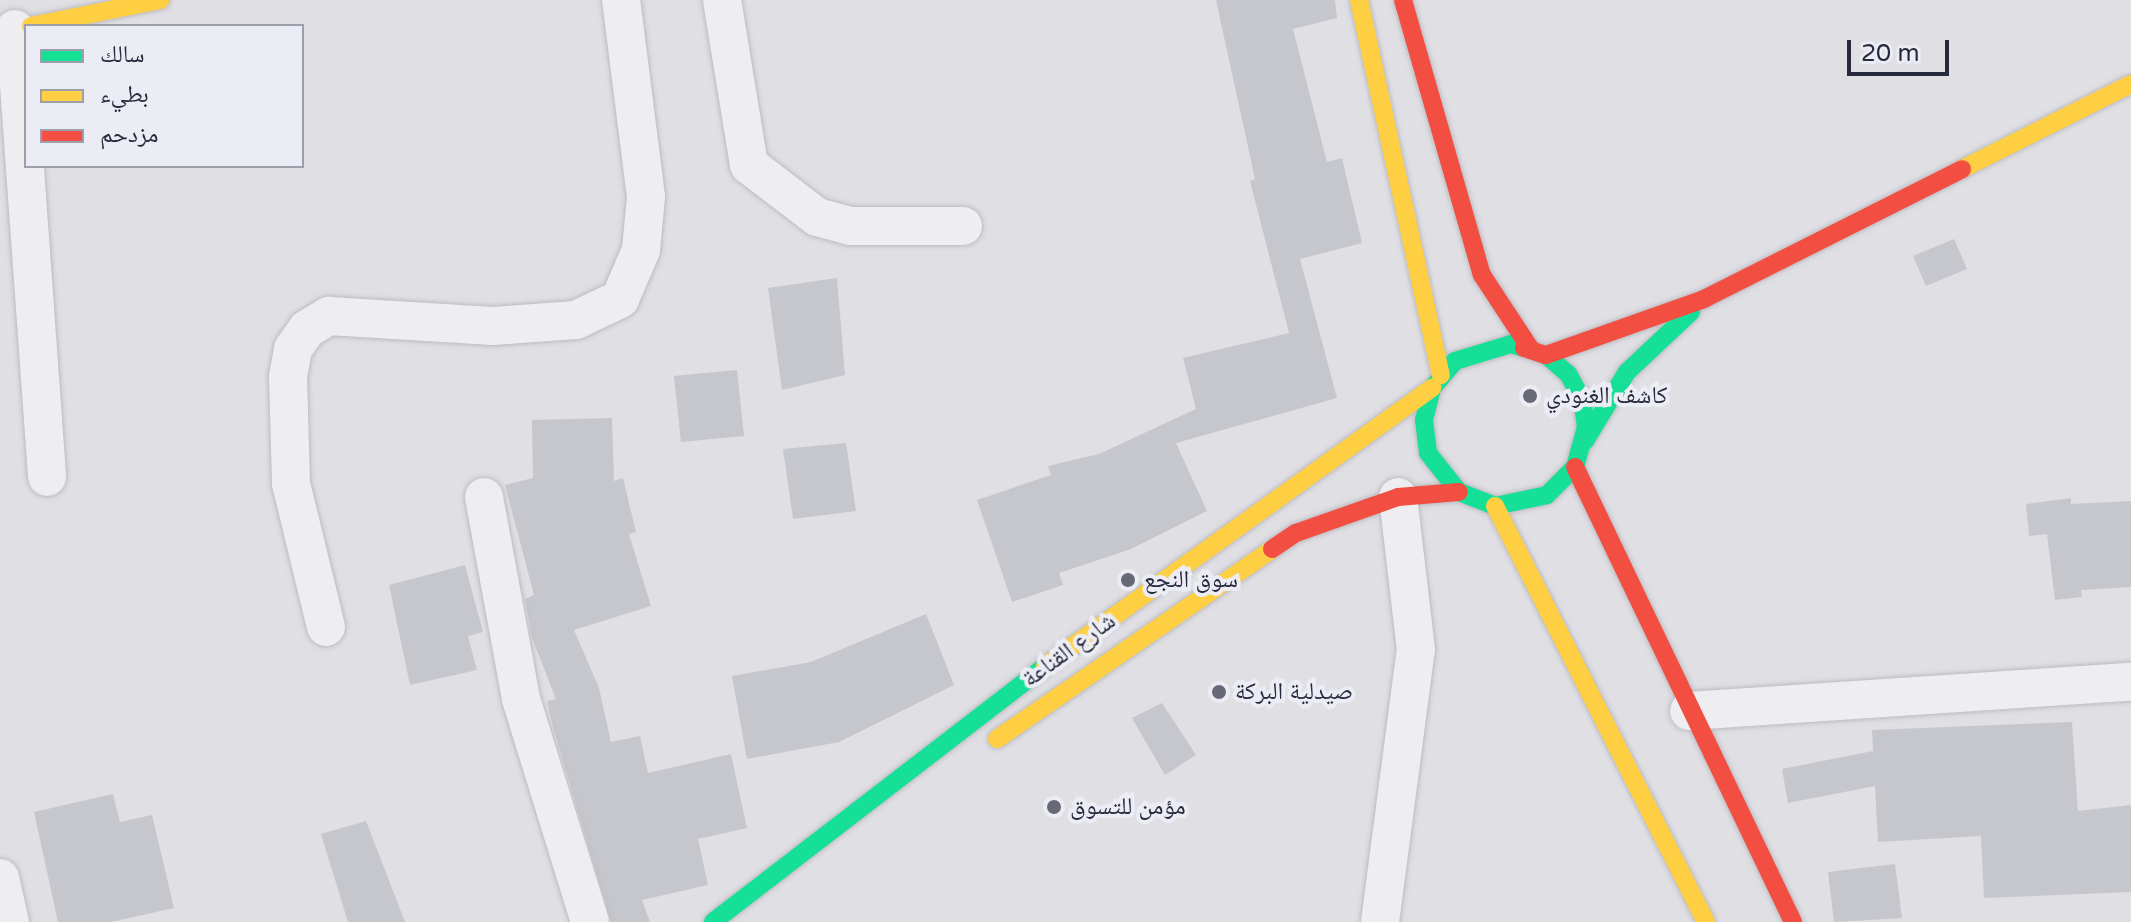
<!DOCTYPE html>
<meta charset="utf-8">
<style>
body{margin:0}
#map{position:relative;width:2131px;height:922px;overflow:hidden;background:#dfdfe4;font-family:"Varela Round","Noto Naskh Arabic",sans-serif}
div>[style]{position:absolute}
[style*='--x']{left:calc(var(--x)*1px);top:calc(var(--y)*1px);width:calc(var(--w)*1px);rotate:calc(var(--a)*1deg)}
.building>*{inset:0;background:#c6c7cc}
.roads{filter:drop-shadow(0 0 2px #bcbcc1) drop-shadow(0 0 2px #bcbcc1)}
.street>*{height:38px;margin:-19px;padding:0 19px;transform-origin:19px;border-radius:19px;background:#eeeef1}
.fast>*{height:18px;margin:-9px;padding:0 9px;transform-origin:9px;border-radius:9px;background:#16e098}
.slow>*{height:18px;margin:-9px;padding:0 9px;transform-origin:9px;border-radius:9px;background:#ffcf43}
.jam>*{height:18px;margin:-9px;padding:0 9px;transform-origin:9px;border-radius:9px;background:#f24e42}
.dots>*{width:22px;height:22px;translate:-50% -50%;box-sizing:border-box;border:4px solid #ecedf4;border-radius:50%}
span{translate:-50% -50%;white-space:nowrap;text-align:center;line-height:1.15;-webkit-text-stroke:8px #ecedf4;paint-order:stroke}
.poi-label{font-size:24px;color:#27293c}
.left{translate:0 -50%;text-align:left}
.street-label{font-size:24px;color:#27293c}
.legend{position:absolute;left:24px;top:24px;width:280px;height:144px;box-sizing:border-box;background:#ecedf4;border:2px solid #9d9faa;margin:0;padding:10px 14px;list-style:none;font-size:24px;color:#27293c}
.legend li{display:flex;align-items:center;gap:16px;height:40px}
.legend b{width:40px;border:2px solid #9d9faa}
.scale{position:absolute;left:1847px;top:40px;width:102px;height:36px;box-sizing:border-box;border:4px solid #27293c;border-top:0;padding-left:10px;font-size:24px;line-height:28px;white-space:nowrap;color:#27293c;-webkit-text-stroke:6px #ecedf4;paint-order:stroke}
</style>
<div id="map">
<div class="building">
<div style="clip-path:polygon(1216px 0,1335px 0,1337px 18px,1293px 29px,1327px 162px,1342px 158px,1362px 243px,1300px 259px,1337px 398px,1176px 443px,1207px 511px,1131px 549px,1059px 573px,1063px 585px,1012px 602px,977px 500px,1051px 475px,1048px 466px,1099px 454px,1196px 409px,1183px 358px,1289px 333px,1250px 181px,1255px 179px)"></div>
<div style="clip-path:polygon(1954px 239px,1967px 269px,1926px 286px,1913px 256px)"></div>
<div style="clip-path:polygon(837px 278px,845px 375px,782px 390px,768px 288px)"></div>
<div style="clip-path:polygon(737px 370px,744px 436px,681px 442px,674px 376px)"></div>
<div style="clip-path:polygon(612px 418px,614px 481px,623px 478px,636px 532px,629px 534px,651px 606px,574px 630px,599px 688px,611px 742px,640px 736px,648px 773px,731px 754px,747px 828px,698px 839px,708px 885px,642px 900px,650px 922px,611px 922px,553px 727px,547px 701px,556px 699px,532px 638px,525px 599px,534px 595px,505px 485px,533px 478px,532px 420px)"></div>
<div style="clip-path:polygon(846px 443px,856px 511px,793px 519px,783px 449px)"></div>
<div style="clip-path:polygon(2071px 498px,2071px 504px,2131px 501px,2131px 587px,2081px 590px,2082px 597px,2055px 600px,2047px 534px,2029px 536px,2026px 504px)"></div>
<div style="clip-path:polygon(465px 565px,483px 632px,468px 636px,477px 670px,410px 685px,389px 585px)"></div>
<div style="clip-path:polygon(926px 614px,954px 685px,839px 742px,747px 759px,732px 676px,811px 662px)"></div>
<div style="clip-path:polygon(1162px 703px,1196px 755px,1165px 775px,1132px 718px)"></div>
<div style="clip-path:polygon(2072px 722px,2078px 811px,2131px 805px,2131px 892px,1984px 898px,1981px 836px,1878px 842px,1875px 786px,1788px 803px,1782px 769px,1873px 751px,1872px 730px)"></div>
<div style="clip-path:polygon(113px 794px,120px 822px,152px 815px,174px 908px,111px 922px,58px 922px,34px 812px)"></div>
<div style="clip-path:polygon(366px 821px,405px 922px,348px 922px,321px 834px)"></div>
<div style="clip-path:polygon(1895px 864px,1902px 918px,1834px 922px,1828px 872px)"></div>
</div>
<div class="roads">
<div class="street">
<div style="--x:722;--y:0;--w:167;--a:80.7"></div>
<div style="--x:749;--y:165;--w:86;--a:37.4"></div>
<div style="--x:817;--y:217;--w:35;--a:15"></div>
<div style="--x:851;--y:226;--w:112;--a:0"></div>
<div style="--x:15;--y:29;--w:449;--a:85.9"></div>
<div style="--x:484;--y:497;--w:205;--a:79.6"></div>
<div style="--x:521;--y:699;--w:233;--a:72.8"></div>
<div style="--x:326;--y:627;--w:148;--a:-103.7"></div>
<div style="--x:291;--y:483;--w:106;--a:-91.6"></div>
<div style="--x:288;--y:377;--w:28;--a:-80"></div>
<div style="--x:293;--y:349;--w:24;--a:-55"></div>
<div style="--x:307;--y:329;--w:26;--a:-31"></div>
<div style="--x:329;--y:316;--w:164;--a:3.5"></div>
<div style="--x:493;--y:326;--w:83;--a:-4.1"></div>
<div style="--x:576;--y:320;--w:49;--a:-25.5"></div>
<div style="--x:620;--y:299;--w:53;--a:-66.8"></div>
<div style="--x:641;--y:250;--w:53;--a:-84.6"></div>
<div style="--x:646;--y:197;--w:199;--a:-97.2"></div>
<div style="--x:1689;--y:711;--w:443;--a:-3.8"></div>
<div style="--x:0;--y:878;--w:45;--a:77.2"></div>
<div style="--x:1380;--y:922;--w:274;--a:-82.5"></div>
<div style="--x:1416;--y:650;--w:154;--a:-96.7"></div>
</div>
<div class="fast">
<div style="--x:1524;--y:348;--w:14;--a:-163"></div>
<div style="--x:1511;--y:344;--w:59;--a:163.1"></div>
<div style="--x:1455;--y:361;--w:35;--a:130"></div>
<div style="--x:1432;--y:388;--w:33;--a:104"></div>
<div style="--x:1424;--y:420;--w:33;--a:83"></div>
<div style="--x:1428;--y:453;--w:50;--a:51.5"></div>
<div style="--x:1459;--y:492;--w:39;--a:21"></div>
<div style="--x:1495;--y:506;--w:53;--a:-11.9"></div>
<div style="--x:1547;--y:495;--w:40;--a:-45"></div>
<div style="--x:1575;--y:467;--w:41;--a:-74.6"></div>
<div style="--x:1586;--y:427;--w:28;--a:-98"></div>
<div style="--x:1582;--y:399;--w:29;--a:-119"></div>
<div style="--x:1568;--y:374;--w:29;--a:-139"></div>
<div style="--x:1585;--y:441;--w:81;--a:-58.7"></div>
<div style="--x:1627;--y:372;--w:88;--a:-43.2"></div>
<div style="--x:713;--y:922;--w:419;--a:-37.6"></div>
</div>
<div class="slow">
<div style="--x:1359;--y:0;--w:384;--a:77.7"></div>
<div style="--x:31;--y:26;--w:132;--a:-11.4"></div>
<div style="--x:1962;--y:169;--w:189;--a:-26.7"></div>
<div style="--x:1495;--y:506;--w:466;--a:63.1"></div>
<div style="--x:1045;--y:666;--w:477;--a:-35.7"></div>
<div style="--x:997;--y:739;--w:334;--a:-34.6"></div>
</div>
<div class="jam">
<div style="--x:1403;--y:0;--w:286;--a:74"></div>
<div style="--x:1482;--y:275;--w:87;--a:56.7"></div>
<div style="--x:1524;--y:348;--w:23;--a:18"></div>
<div style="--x:1546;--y:355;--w:168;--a:-19.5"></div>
<div style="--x:1704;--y:299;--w:289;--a:-26.7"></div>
<div style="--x:1575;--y:467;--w:505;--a:64.4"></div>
<div style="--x:1272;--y:549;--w:29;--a:-34"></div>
<div style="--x:1296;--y:533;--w:108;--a:-19.4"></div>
<div style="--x:1398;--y:497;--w:61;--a:-4.7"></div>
</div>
</div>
<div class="dots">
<div style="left:1530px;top:396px;background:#676977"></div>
<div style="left:1128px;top:580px;background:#676977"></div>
<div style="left:1219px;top:692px;background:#676977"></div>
<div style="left:1054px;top:807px;background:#676977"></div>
</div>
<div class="poi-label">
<span class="left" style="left:1546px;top:396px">كاشف الغنودي</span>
<span class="left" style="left:1144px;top:580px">سوق النجع</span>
<span class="left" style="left:1235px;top:692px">صيدلية البركة</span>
<span class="left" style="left:1070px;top:807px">مؤمن للتسوق</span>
</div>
<div class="street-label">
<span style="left:1069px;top:650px;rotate:-36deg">شارع القناعة</span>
</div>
<ul class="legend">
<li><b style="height:10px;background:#16e098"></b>سالك</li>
<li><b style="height:10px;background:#ffcf43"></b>بطيء</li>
<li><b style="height:10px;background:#f24e42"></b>مزدحم</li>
</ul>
<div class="scale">20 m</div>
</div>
